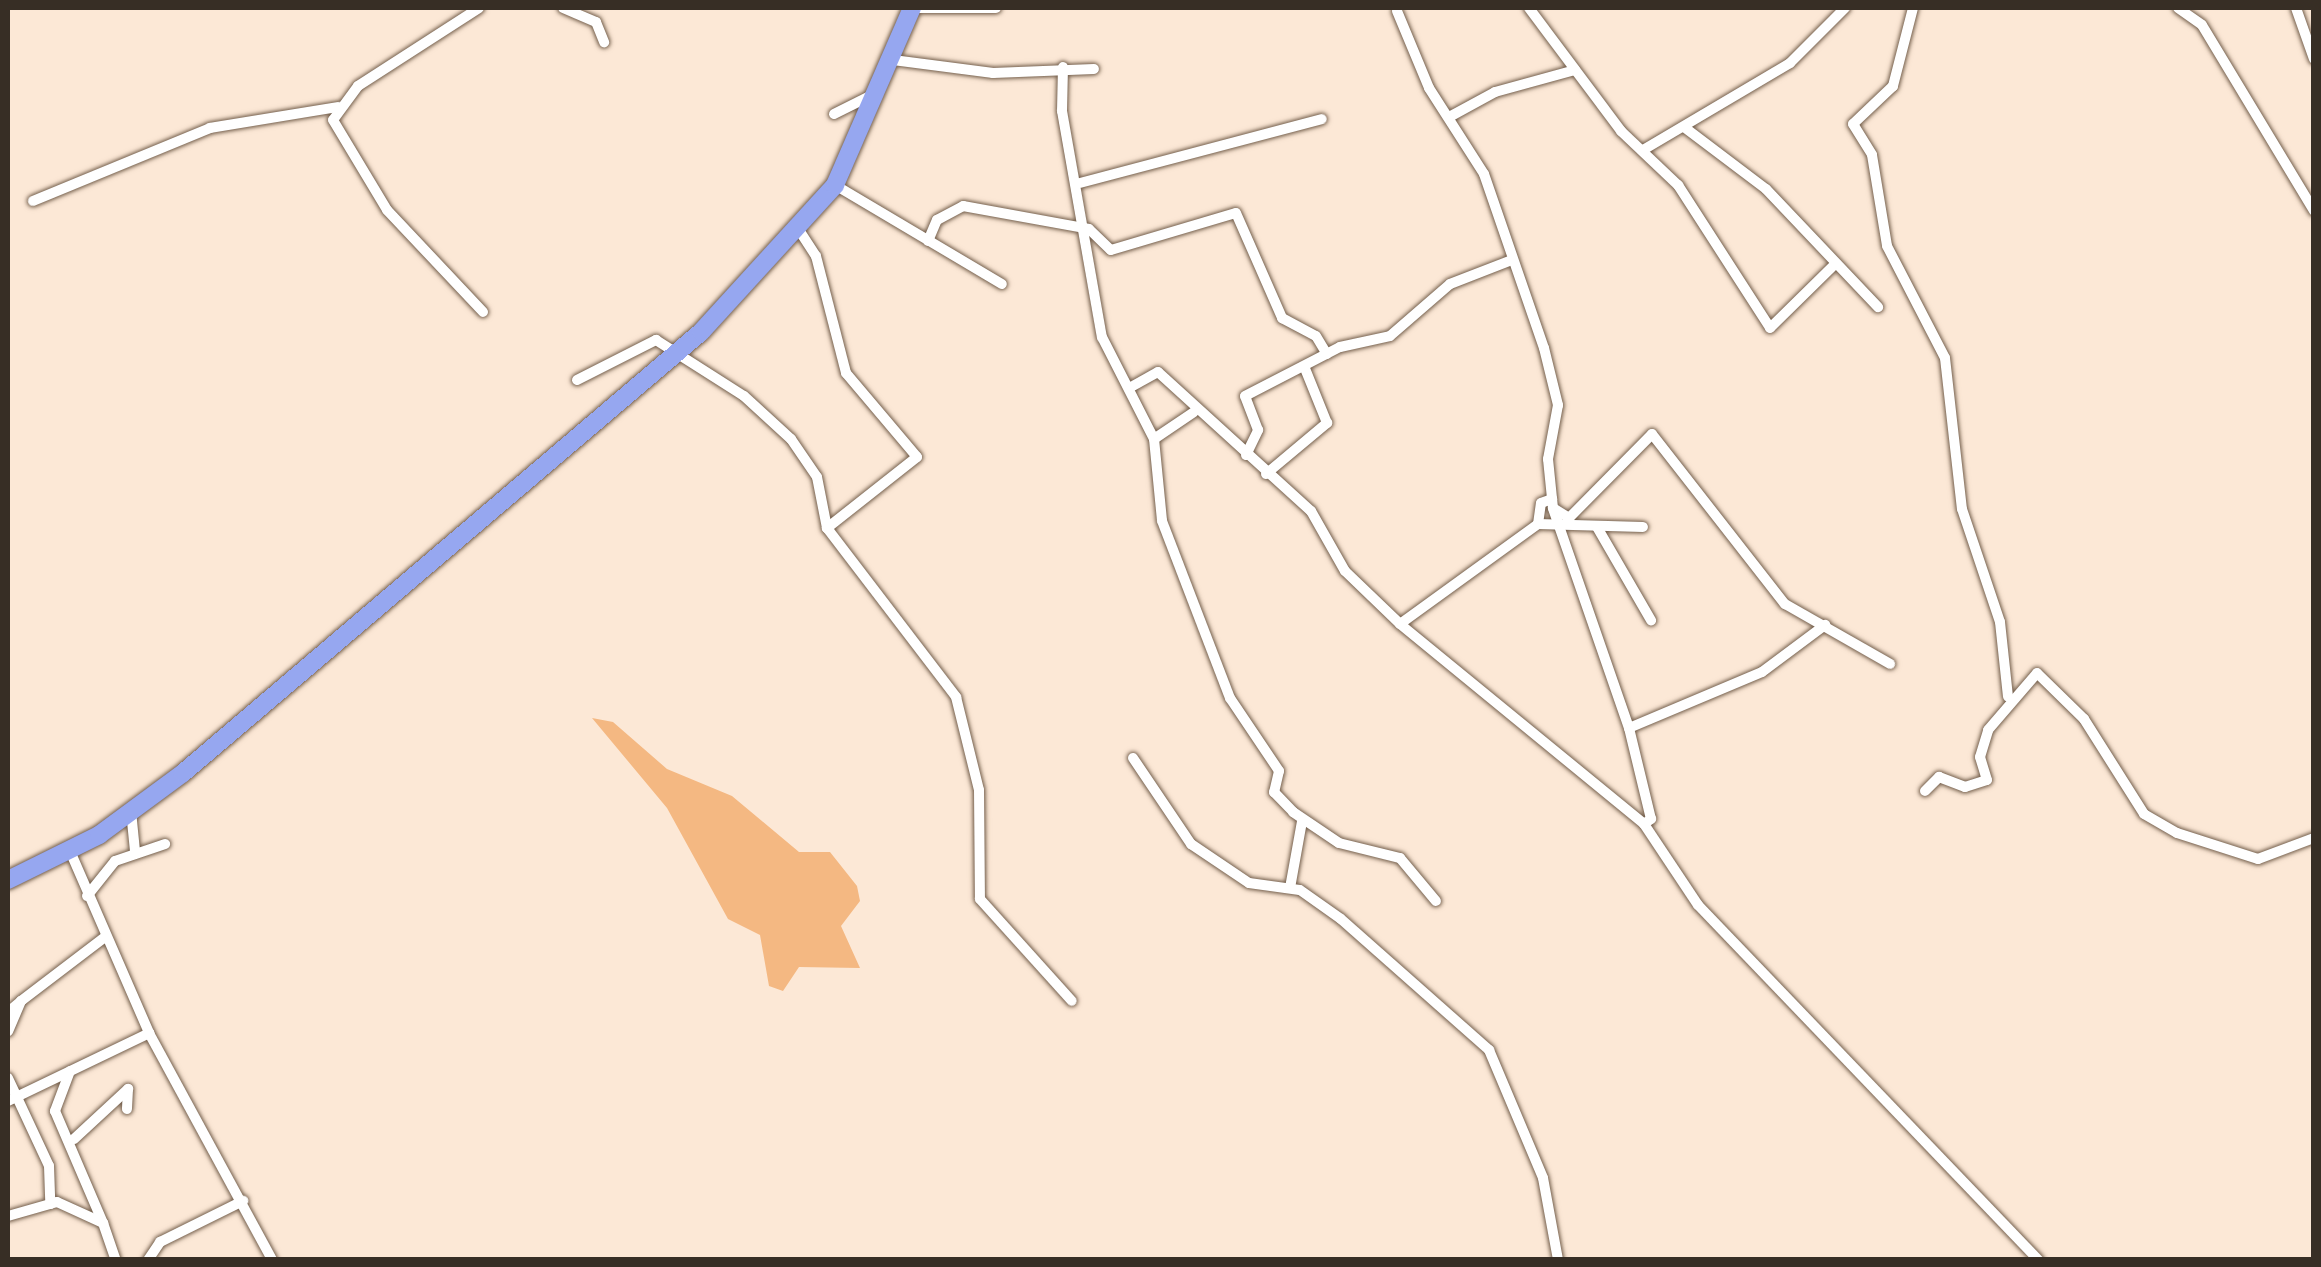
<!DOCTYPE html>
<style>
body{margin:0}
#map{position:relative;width:2321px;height:1267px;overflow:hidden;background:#fce8d6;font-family:"Fira Sans Condensed",sans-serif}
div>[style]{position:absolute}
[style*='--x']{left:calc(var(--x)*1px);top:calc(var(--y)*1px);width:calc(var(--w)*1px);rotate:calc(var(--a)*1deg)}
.water>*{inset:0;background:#f4b882}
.roads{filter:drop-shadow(0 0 2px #745f4c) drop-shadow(0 0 2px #745f4c)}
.minor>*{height:10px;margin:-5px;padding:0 5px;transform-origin:5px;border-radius:5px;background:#fff}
.trunk>*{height:18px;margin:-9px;padding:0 9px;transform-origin:9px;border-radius:9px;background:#96a7f0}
span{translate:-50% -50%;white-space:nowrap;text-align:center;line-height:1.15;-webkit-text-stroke:8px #fce8d6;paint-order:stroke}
.frame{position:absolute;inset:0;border:10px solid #372e25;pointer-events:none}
</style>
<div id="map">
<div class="water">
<div style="clip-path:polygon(592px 718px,613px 722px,667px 769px,732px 796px,799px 852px,830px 852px,857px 886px,860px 901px,841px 926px,860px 968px,799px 967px,783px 991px,769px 986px,760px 935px,728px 919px,667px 808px)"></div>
</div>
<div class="roads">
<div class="minor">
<div style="--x:479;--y:8;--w:144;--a:147.2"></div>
<div style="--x:358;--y:86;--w:42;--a:126.3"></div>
<div style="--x:333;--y:120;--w:105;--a:59"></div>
<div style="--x:387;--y:210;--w:140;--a:46.7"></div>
<div style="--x:563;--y:8;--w:36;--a:23"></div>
<div style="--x:596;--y:22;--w:22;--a:68"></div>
<div style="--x:912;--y:8;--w:84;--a:0"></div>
<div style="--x:1529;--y:8;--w:154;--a:53.2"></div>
<div style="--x:1621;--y:131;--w:79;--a:43.5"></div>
<div style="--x:1678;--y:185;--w:170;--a:57.2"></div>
<div style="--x:1770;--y:328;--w:87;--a:-44.5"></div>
<div style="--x:1913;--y:8;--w:81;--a:104.4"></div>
<div style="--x:1893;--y:86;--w:55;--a:136.5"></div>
<div style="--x:1853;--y:124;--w:36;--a:58"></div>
<div style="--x:1872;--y:155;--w:92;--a:80.6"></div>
<div style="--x:1887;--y:246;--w:126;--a:62.6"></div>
<div style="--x:1945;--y:358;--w:152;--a:83.6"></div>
<div style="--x:1962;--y:509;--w:119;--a:71.4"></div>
<div style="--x:2000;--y:622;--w:75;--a:83.9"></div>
<div style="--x:2178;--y:8;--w:29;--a:35"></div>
<div style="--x:2202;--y:25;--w:217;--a:58.9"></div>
<div style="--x:2296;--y:8;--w:54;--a:70.6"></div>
<div style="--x:1397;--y:11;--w:83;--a:67.4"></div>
<div style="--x:1429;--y:88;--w:102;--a:57.4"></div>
<div style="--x:1484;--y:174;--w:184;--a:71"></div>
<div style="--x:1544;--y:348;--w:59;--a:76.2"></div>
<div style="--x:1558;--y:405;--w:55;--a:100.5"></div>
<div style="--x:1548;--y:459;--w:49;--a:84.2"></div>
<div style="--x:1553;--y:508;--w:19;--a:32"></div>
<div style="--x:1569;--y:518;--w:118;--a:-45.3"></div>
<div style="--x:1652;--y:434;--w:216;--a:52"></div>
<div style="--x:1785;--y:604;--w:121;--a:29.7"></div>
<div style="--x:893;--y:60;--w:101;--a:7.4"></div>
<div style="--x:993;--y:73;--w:101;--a:-2.3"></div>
<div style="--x:1063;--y:67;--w:44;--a:91.3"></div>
<div style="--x:1062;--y:111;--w:230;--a:80"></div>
<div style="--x:1102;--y:337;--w:114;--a:63"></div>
<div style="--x:1154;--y:439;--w:82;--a:84.4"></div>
<div style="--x:1162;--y:521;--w:190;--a:69"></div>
<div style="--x:1230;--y:698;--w:88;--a:56.1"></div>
<div style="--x:1279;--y:771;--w:22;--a:103"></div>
<div style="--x:1274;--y:792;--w:28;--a:46"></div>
<div style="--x:1293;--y:812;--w:55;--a:34"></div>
<div style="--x:1339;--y:843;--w:63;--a:13.8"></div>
<div style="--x:1400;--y:858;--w:56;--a:50.1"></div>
<div style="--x:834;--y:114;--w:47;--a:-26.6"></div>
<div style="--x:1451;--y:116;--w:50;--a:-28.6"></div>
<div style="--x:1495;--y:92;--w:83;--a:-15.4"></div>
<div style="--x:1684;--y:127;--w:103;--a:37.1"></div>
<div style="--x:1766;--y:189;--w:163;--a:46.5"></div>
<div style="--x:1643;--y:150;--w:171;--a:-30.6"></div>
<div style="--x:1790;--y:63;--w:78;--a:-45"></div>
<div style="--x:1080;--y:183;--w:250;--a:-14.8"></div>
<div style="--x:835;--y:185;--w:194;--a:30.7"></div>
<div style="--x:33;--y:201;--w:191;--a:-22.4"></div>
<div style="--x:210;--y:128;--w:130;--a:-9.3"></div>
<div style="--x:799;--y:230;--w:31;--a:57"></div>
<div style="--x:816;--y:256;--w:121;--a:75.6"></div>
<div style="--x:846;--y:373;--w:110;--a:49.8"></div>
<div style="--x:917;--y:457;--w:115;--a:141.7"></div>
<div style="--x:928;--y:241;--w:23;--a:-67"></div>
<div style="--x:937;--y:220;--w:30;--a:-28"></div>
<div style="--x:963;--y:206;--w:128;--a:10.3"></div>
<div style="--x:1089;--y:229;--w:30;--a:44"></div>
<div style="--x:1111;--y:250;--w:130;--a:-16.5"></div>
<div style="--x:1236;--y:213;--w:115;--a:66.3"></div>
<div style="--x:1282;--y:318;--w:38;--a:28"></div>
<div style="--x:1316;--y:336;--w:21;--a:59"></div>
<div style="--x:577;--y:380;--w:89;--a:-26.9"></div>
<div style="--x:656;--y:340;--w:104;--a:32.5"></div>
<div style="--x:744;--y:396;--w:64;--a:42.5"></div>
<div style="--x:791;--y:439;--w:46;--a:55.6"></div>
<div style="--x:817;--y:477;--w:52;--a:78.9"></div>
<div style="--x:827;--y:528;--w:213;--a:52.6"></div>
<div style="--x:956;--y:697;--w:96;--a:76.1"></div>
<div style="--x:979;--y:790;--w:109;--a:89.5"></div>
<div style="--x:980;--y:899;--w:137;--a:48"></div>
<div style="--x:1131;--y:387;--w:31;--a:-29"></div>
<div style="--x:1158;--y:372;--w:207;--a:42.3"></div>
<div style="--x:1311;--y:511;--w:69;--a:60.5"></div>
<div style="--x:1345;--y:571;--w:76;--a:43.9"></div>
<div style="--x:1400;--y:624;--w:315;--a:39.3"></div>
<div style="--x:1644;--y:824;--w:9;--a:-36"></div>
<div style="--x:1651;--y:819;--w:94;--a:-103.6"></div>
<div style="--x:1629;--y:728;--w:233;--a:-109.1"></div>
<div style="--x:1154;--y:439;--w:48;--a:-34"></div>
<div style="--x:1246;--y:455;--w:28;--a:-64"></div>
<div style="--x:1258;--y:430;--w:36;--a:-111"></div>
<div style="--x:1245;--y:396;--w:107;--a:-27.3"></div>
<div style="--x:1340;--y:347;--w:51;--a:-12.4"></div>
<div style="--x:1390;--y:336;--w:79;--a:-40.9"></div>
<div style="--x:1450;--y:284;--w:66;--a:-21.2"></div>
<div style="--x:1266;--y:474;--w:80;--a:-39.9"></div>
<div style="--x:1327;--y:423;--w:61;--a:-112"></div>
<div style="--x:1538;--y:524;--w:21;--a:-82"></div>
<div style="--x:1541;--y:503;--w:12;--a:-20"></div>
<div style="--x:1597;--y:527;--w:108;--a:59.9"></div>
<div style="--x:1400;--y:624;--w:170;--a:-35.9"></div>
<div style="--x:1538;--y:524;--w:105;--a:1.6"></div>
<div style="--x:1629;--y:728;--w:144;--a:-22.8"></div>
<div style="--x:1762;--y:672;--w:79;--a:-36.7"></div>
<div style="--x:1133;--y:758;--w:104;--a:56"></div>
<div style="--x:1191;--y:844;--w:70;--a:33.9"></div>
<div style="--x:1249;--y:883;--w:51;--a:7.8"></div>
<div style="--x:1300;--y:890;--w:50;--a:35.3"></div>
<div style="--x:1341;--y:919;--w:198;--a:41.5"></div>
<div style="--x:1489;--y:1050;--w:139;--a:67.1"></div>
<div style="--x:1543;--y:1178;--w:83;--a:79.6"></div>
<div style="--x:1925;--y:791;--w:20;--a:-45"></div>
<div style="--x:1939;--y:777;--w:28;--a:21"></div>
<div style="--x:1965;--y:787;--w:23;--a:-18"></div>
<div style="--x:1987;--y:780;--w:24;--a:-107"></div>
<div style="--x:1980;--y:757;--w:28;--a:-73"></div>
<div style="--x:1988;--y:730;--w:75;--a:-49.3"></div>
<div style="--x:2037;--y:673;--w:66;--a:44.4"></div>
<div style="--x:2084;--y:719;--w:112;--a:57.7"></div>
<div style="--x:2144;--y:814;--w:38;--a:30"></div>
<div style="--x:2177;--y:833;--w:85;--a:17.8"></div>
<div style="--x:2258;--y:859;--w:60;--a:-20.6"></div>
<div style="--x:131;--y:811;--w:40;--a:84.3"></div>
<div style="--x:1644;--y:824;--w:97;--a:56.3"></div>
<div style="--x:1698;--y:905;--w:492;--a:46.2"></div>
<div style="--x:70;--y:851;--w:198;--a:66.5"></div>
<div style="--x:149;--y:1033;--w:258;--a:61.5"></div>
<div style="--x:1290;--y:888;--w:68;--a:-79.8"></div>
<div style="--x:87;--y:896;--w:45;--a:-51.3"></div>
<div style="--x:115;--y:861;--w:53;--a:-18.8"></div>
<div style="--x:21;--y:1001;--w:106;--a:-37.3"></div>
<div style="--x:8;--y:1012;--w:17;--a:-40"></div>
<div style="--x:21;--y:1001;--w:33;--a:113"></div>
<div style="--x:70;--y:1071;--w:43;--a:110.6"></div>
<div style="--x:55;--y:1111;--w:122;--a:66.8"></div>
<div style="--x:8;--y:1078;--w:97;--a:65"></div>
<div style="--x:49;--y:1166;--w:38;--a:88"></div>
<div style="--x:8;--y:1101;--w:157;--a:-25.7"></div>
<div style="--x:74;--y:1139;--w:74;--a:-42.8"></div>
<div style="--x:128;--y:1089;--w:20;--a:93"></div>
<div style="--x:8;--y:1216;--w:51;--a:-15.9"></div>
<div style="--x:57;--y:1202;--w:51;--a:24.5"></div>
<div style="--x:103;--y:1223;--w:39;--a:71"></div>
<div style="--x:148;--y:1260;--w:22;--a:-56"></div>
<div style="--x:160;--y:1242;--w:93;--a:-26.3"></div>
</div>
<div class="trunk">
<div style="--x:8;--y:880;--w:102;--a:-26.3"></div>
<div style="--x:99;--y:835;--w:104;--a:-36.4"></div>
<div style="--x:183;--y:773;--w:680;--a:-40.41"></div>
<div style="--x:701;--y:332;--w:199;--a:-47.6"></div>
<div style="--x:835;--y:185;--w:193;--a:-66.5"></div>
</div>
</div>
<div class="frame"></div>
</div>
